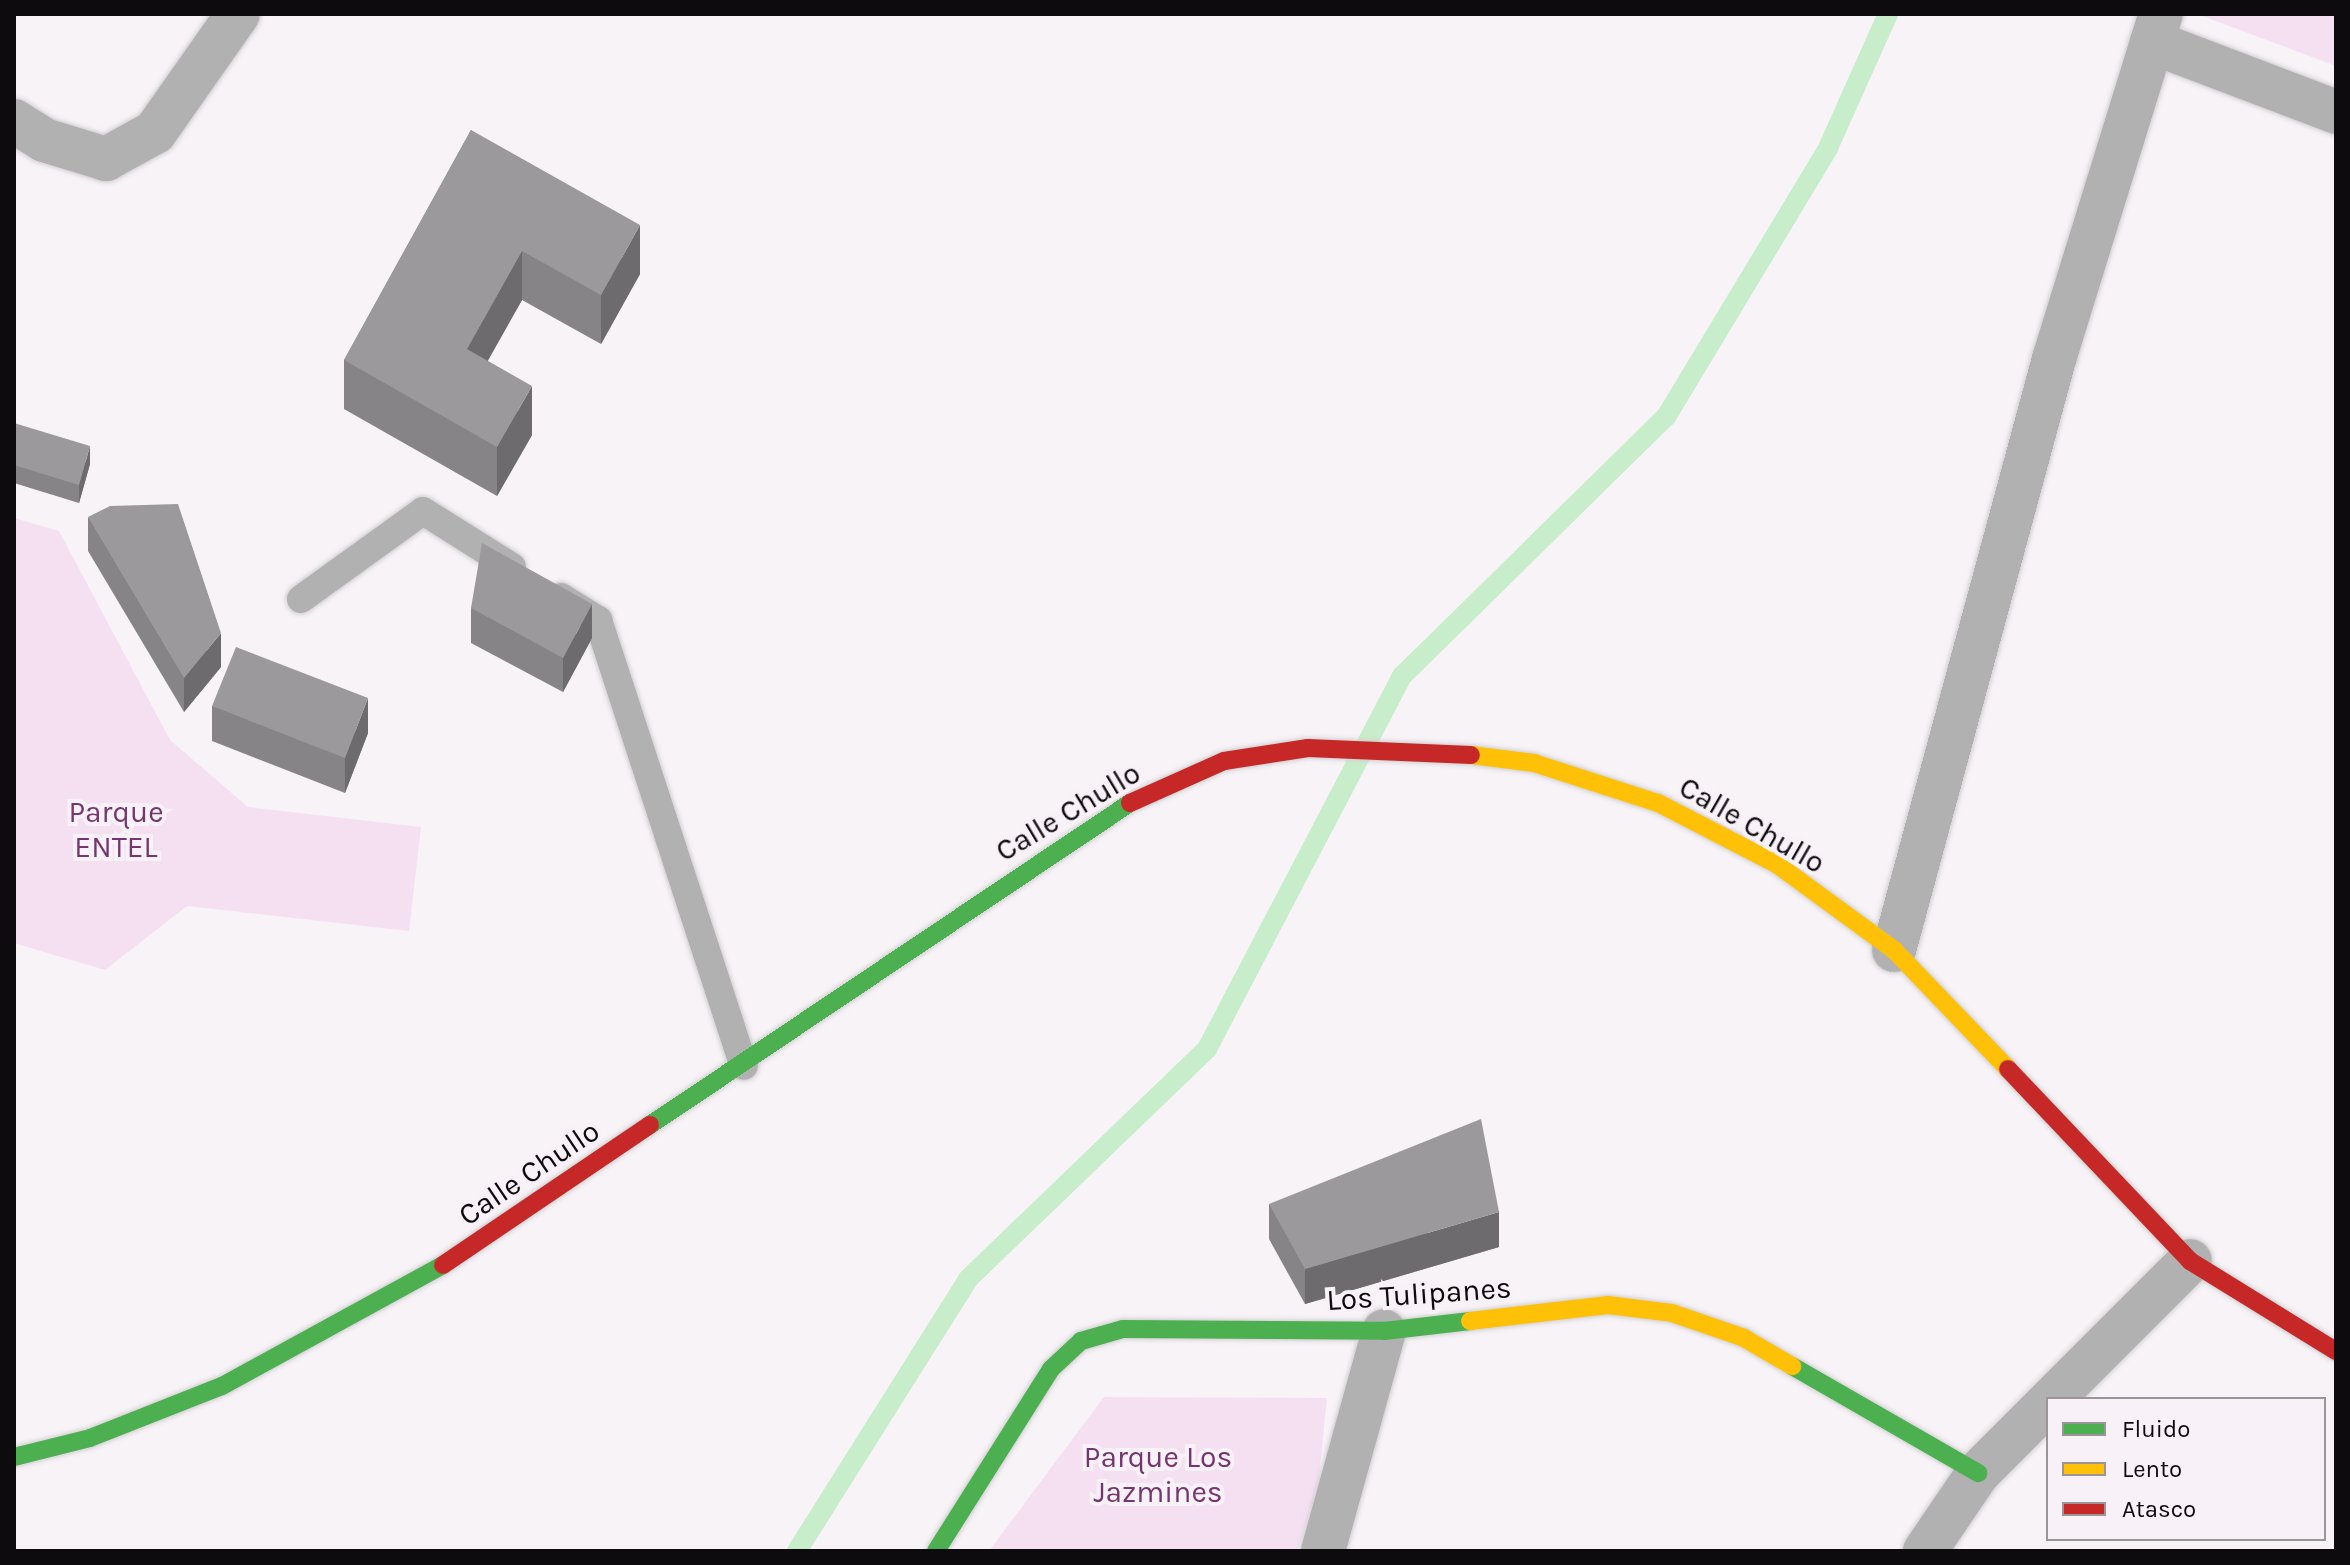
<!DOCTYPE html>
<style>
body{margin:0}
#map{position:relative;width:2350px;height:1565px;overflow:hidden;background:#f7f3f7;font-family:Karla,sans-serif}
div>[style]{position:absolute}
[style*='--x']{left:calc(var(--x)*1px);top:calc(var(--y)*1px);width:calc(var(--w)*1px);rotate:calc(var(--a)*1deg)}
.green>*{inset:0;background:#f5e0f2}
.stream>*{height:20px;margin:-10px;padding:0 10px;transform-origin:10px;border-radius:10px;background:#c8edca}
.roads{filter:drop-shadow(0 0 2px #d1cfd1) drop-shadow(0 0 2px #d1cfd1)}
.lane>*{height:28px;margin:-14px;padding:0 14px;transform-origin:14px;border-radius:14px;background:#b1b1b1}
.street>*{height:44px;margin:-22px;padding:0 22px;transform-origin:22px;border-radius:22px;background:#b1b1b1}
.fast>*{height:18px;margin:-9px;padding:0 9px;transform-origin:9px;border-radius:9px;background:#4caf50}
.slow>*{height:18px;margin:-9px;padding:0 9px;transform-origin:9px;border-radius:9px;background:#ffc107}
.jam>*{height:18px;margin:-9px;padding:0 9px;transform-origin:9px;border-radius:9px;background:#c62828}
.wall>*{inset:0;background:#868486}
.shaded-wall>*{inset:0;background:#6d6b6d}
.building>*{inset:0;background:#9c999c}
span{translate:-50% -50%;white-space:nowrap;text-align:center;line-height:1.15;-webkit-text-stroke:8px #f9f1f8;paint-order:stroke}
.park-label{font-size:30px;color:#75356f}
.street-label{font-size:30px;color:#0d0b0d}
.frame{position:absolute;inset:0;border:16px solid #0d0b0d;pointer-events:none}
.legend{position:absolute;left:2046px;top:1397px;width:280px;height:144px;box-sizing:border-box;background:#f9f1f8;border:2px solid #9b959a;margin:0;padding:10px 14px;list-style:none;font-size:24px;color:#0d0b0d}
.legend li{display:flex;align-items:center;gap:16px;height:40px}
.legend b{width:40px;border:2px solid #9b959a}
</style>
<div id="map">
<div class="green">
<div style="clip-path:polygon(2197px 14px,2336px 14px,2336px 66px)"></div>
<div style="clip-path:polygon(14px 518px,59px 531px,170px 740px,248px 807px,421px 827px,409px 931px,187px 906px,105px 970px,14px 943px)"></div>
<div style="clip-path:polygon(1104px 1397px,1327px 1398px,1318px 1487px,1297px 1551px,989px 1551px)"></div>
</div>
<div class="stream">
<div style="--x:797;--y:1551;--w:321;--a:-57.8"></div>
<div style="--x:968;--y:1279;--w:332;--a:-43.9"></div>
<div style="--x:1207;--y:1049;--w:421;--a:-62.4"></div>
<div style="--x:1402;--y:676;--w:370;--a:-44.5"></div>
<div style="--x:1666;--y:417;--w:314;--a:-58.9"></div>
<div style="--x:1828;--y:148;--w:147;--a:-65.9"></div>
</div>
<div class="roads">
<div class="lane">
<div style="--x:561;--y:597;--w:44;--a:31.9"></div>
<div style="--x:598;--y:620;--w:469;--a:71.9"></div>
<div style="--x:301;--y:599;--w:150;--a:-35.8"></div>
<div style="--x:423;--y:511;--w:105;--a:32.2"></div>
</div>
<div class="street">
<div style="--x:2152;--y:42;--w:197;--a:20.8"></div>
<div style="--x:14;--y:121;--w:36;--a:32"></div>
<div style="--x:44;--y:140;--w:65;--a:17"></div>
<div style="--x:106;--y:159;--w:56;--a:-28.9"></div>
<div style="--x:155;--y:132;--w:144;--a:-54.9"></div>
<div style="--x:1894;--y:950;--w:612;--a:-74.85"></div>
<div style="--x:2054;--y:359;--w:361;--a:-72.8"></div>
<div style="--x:2052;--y:1399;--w:195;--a:-45"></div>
<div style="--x:1323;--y:1551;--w:228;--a:-74.5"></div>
<div style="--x:1925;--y:1551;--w:94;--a:-55.8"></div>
<div style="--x:1978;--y:1473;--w:99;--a:-45"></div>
</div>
<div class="fast">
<div style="--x:650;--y:1125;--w:578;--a:-33.86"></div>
<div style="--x:1792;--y:1366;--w:215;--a:29.9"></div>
<div style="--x:14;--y:1457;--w:78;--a:-14"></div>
<div style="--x:90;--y:1438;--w:142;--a:-21.5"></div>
<div style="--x:222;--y:1386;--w:252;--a:-28.7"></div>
<div style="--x:936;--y:1551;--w:215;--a:-57.7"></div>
<div style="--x:1051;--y:1369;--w:41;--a:-43"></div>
<div style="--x:1081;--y:1341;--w:44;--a:-15.9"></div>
<div style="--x:1123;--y:1329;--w:261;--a:0.4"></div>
<div style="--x:1384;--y:1331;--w:87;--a:-6.6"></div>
</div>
<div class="slow">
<div style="--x:1471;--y:755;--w:64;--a:7.2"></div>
<div style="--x:1534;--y:763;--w:130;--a:17.9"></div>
<div style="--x:1658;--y:803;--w:135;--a:27.3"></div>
<div style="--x:1778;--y:865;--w:144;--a:36.2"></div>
<div style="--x:1894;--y:950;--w:165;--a:46.2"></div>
<div style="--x:1470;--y:1321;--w:139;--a:-6.6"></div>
<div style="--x:1608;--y:1305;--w:64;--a:7.1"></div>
<div style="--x:1672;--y:1313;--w:76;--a:19.1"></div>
<div style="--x:1744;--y:1338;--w:56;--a:30.3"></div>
</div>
<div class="jam">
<div style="--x:1130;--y:803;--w:103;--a:-24.1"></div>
<div style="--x:1224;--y:761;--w:85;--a:-8.8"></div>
<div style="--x:1308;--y:748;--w:163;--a:2.5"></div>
<div style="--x:2008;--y:1069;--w:265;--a:46.5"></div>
<div style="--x:2190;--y:1261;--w:172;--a:31.7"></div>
<div style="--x:443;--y:1265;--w:250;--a:-34.1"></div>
</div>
</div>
<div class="wall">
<div style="clip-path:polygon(471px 130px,640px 274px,601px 344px,522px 300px,487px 361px,532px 435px,497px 496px,344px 409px,344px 360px)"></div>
<div style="clip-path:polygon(14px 423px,90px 464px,79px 503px,14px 483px)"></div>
<div style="clip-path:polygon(88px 517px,221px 667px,184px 712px,88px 551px)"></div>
<div style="clip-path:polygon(471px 608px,592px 638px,563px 692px,471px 643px)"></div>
<div style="clip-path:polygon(212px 706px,368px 733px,345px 793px,212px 741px)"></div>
<div style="clip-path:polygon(1269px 1204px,1499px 1247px,1305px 1304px,1269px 1239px)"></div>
</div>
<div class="shaded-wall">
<div style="clip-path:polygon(640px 225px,640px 274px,601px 344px,601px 295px)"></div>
<div style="clip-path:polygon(522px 251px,522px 300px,467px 398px,467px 349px)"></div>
<div style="clip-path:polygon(532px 386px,532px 435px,497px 496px,497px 447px)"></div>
<div style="clip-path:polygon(90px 446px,90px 464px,79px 503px,79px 485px)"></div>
<div style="clip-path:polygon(592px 604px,592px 638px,563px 692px,563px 658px)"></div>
<div style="clip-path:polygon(221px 633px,221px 667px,184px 712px,184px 678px)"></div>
<div style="clip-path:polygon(368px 698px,368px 733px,345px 793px,345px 758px)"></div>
<div style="clip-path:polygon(1499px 1212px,1499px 1247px,1305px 1304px,1305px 1269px)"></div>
</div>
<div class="building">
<div style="clip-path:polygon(471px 130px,640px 225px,601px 295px,522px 251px,467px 349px,532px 386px,497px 447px,344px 360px)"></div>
<div style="clip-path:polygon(14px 423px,90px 446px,79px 485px,14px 465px)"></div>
<div style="clip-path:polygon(178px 504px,221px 633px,184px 678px,88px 517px,110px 506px)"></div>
<div style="clip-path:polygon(482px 543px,592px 604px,563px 658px,471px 608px)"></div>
<div style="clip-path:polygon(236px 647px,368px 698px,345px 758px,212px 706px)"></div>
<div style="clip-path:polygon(1481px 1119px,1499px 1212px,1305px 1269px,1269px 1204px)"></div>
</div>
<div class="park-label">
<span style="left:116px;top:829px">Parque<br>ENTEL</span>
<span style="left:1158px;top:1474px">Parque Los<br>Jazmines</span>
</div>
<div class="street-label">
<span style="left:1068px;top:812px;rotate:-31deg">Calle Chullo</span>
<span style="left:1752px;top:825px;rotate:30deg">Calle Chullo</span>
<span style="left:529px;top:1173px;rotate:-34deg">Calle Chullo</span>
<span style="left:1419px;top:1294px;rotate:-4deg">Los Tulipanes</span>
</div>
<div class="frame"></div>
<ul class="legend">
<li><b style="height:10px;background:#4caf50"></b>Fluido</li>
<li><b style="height:10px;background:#ffc107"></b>Lento</li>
<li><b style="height:10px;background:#c62828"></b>Atasco</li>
</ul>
</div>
